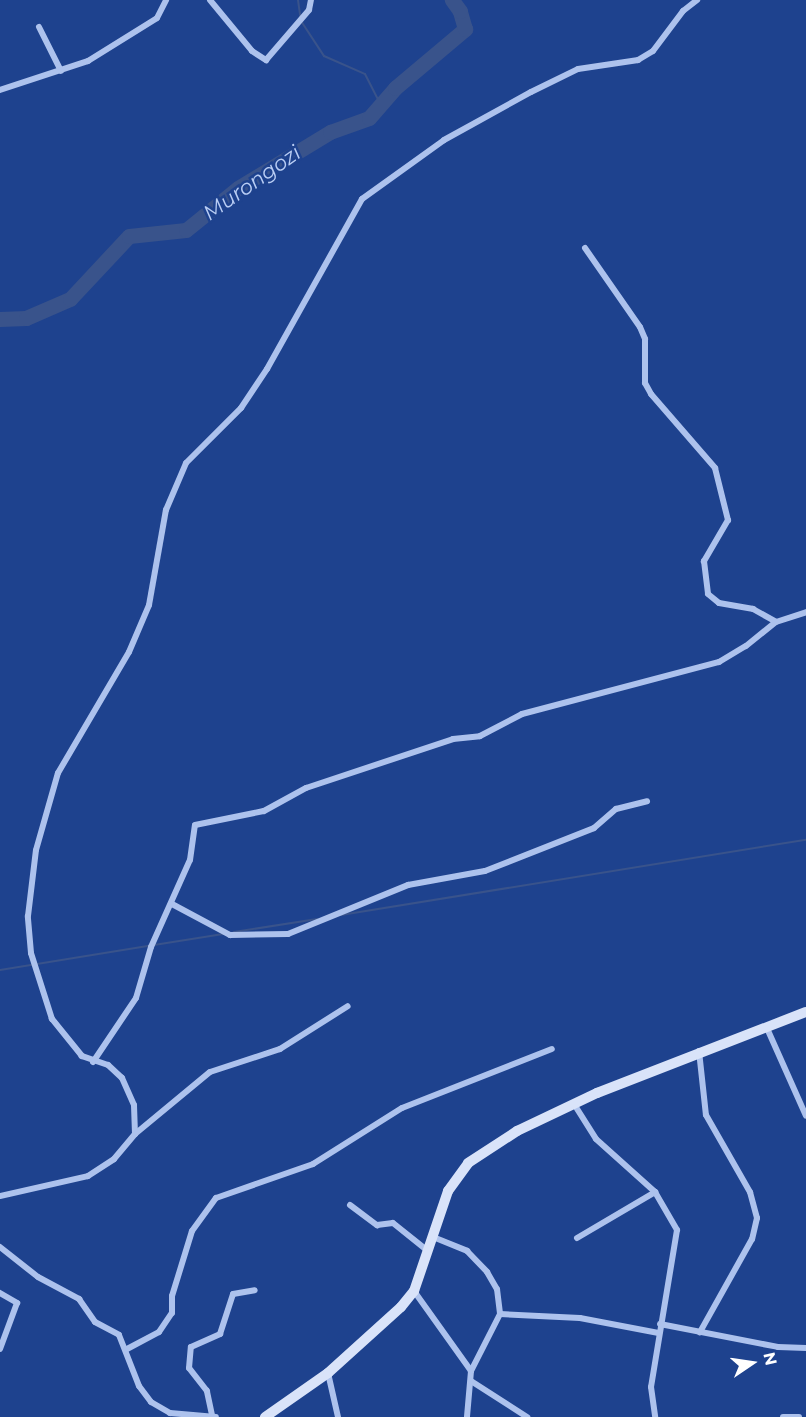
<!DOCTYPE html>
<style>
body{margin:0}
#map{position:relative;width:806px;height:1417px;overflow:hidden;background:#1e428e;font-family:Montserrat,sans-serif}
div>[style]{position:absolute}
[style*='--x']{left:calc(var(--x)*1px);top:calc(var(--y)*1px);width:calc(var(--w)*1px);rotate:calc(var(--a)*1deg)}
.stream>*{height:2px;margin:-1px;padding:0 1px;transform-origin:1px;border-radius:1px;background:#39538b}
.river>*{height:15px;margin:-7.5px;padding:0 7.5px;transform-origin:7.5px;border-radius:7.5px;background:#39538b}
.street>*{height:6px;margin:-3px;padding:0 3px;transform-origin:3px;border-radius:3px;background:#adc2ed}
.secondary>*{height:10px;margin:-5px;padding:0 5px;transform-origin:5px;border-radius:5px;background:#d9e3f9}
span{translate:-50% -50%;white-space:nowrap;text-align:center;line-height:1.15;-webkit-text-stroke:5px #1e428e;paint-order:stroke}
.water-label{font-size:21px;color:#b9cdf4;font-style:italic}
.north{position:absolute;left:722px;top:1333px;width:60px;height:60px;-webkit-text-stroke:4px #1e428e;paint-order:stroke;rotate:77deg;font-size:16px;font-weight:700;line-height:24px;text-align:center;color:#fff}
.north::after{content:'';display:block;margin:auto;width:21px;height:27px;background:#fff;clip-path:polygon(50% 0,100% 100%,50% 72%,0 100%)}
</style>
<div id="map">
<div class="stream">
<div style="--x:298;--y:0;--w:21;--a:82"></div>
<div style="--x:301;--y:21;--w:42;--a:56.7"></div>
<div style="--x:324;--y:56;--w:45;--a:23.7"></div>
<div style="--x:365;--y:74;--w:34;--a:63"></div>
<div style="--x:341;--y:915;--w:471;--a:-9.2"></div>
<div style="--x:234;--y:932;--w:84;--a:-8.9"></div>
<div style="--x:154;--y:945;--w:70;--a:-9.1"></div>
<div style="--x:0;--y:970;--w:151;--a:-9.2"></div>
</div>
<div class="river">
<div style="--x:0;--y:319;--w:26;--a:-2"></div>
<div style="--x:26;--y:318;--w:48;--a:-23.4"></div>
<div style="--x:70;--y:299;--w:86;--a:-46.9"></div>
<div style="--x:129;--y:236;--w:57;--a:-6"></div>
<div style="--x:186;--y:230;--w:67;--a:-38.9"></div>
<div style="--x:238;--y:188;--w:108;--a:-31.3"></div>
<div style="--x:330;--y:132;--w:41;--a:-19.7"></div>
<div style="--x:369;--y:118;--w:40;--a:-49"></div>
<div style="--x:395;--y:88;--w:92;--a:-40.1"></div>
<div style="--x:465;--y:29;--w:19;--a:-106"></div>
<div style="--x:460;--y:11;--w:14;--a:-126"></div>
</div>
<div class="street">
<div style="--x:210;--y:0;--w:66;--a:50.5"></div>
<div style="--x:252;--y:51;--w:17;--a:33"></div>
<div style="--x:266;--y:60;--w:66;--a:-49.3"></div>
<div style="--x:309;--y:10;--w:10;--a:-79"></div>
<div style="--x:39;--y:27;--w:49;--a:63.4"></div>
<div style="--x:0;--y:90;--w:93;--a:-18.2"></div>
<div style="--x:88;--y:61;--w:81;--a:-31.9"></div>
<div style="--x:157;--y:18;--w:20;--a:-63"></div>
<div style="--x:585;--y:248;--w:96;--a:55.2"></div>
<div style="--x:640;--y:327;--w:13;--a:67"></div>
<div style="--x:645;--y:339;--w:44;--a:90"></div>
<div style="--x:645;--y:383;--w:13;--a:61"></div>
<div style="--x:651;--y:394;--w:98;--a:49.1"></div>
<div style="--x:715;--y:468;--w:54;--a:76"></div>
<div style="--x:728;--y:520;--w:48;--a:120.3"></div>
<div style="--x:704;--y:561;--w:33;--a:83"></div>
<div style="--x:708;--y:594;--w:14;--a:39"></div>
<div style="--x:719;--y:603;--w:35;--a:10"></div>
<div style="--x:753;--y:609;--w:26;--a:29"></div>
<div style="--x:172;--y:904;--w:66;--a:28.1"></div>
<div style="--x:230;--y:935;--w:58;--a:-1"></div>
<div style="--x:288;--y:934;--w:130;--a:-22.2"></div>
<div style="--x:408;--y:885;--w:78;--a:-10.3"></div>
<div style="--x:485;--y:871;--w:117;--a:-21.5"></div>
<div style="--x:594;--y:828;--w:29;--a:-41"></div>
<div style="--x:616;--y:809;--w:32;--a:-14"></div>
<div style="--x:766;--y:1026;--w:98;--a:66"></div>
<div style="--x:699;--y:1051;--w:64;--a:83.8"></div>
<div style="--x:706;--y:1115;--w:89;--a:60.3"></div>
<div style="--x:750;--y:1192;--w:27;--a:75"></div>
<div style="--x:757;--y:1218;--w:22;--a:103"></div>
<div style="--x:752;--y:1239;--w:107;--a:119.2"></div>
<div style="--x:93;--y:1062;--w:77;--a:-56.1"></div>
<div style="--x:136;--y:998;--w:53;--a:-73.6"></div>
<div style="--x:151;--y:947;--w:95;--a:-65.9"></div>
<div style="--x:190;--y:860;--w:35;--a:-82"></div>
<div style="--x:195;--y:825;--w:70;--a:-11.5"></div>
<div style="--x:264;--y:811;--w:48;--a:-28.7"></div>
<div style="--x:306;--y:788;--w:155;--a:-18.4"></div>
<div style="--x:453;--y:739;--w:27;--a:-6"></div>
<div style="--x:480;--y:736;--w:47;--a:-27.6"></div>
<div style="--x:522;--y:714;--w:204;--a:-14.8"></div>
<div style="--x:719;--y:662;--w:31;--a:-31"></div>
<div style="--x:746;--y:646;--w:38;--a:-39"></div>
<div style="--x:776;--y:622;--w:32;--a:-18"></div>
<div style="--x:574;--y:1104;--w:41;--a:57.8"></div>
<div style="--x:596;--y:1139;--w:79;--a:41.9"></div>
<div style="--x:655;--y:1192;--w:44;--a:59.9"></div>
<div style="--x:677;--y:1230;--w:159;--a:99.4"></div>
<div style="--x:651;--y:1387;--w:30;--a:82"></div>
<div style="--x:135;--y:1134;--w:97;--a:-39.6"></div>
<div style="--x:210;--y:1072;--w:74;--a:-18.2"></div>
<div style="--x:280;--y:1049;--w:80;--a:-32.3"></div>
<div style="--x:0;--y:1196;--w:90;--a:-12.8"></div>
<div style="--x:88;--y:1176;--w:31;--a:-33"></div>
<div style="--x:114;--y:1159;--w:33;--a:-50"></div>
<div style="--x:135;--y:1134;--w:29;--a:-92"></div>
<div style="--x:134;--y:1105;--w:30;--a:-114"></div>
<div style="--x:122;--y:1078;--w:19;--a:-137"></div>
<div style="--x:108;--y:1065;--w:28;--a:-161"></div>
<div style="--x:82;--y:1056;--w:48;--a:-129"></div>
<div style="--x:52;--y:1019;--w:69;--a:-107.7"></div>
<div style="--x:31;--y:953;--w:37;--a:-95"></div>
<div style="--x:28;--y:916;--w:66;--a:-83.1"></div>
<div style="--x:36;--y:850;--w:80;--a:-74.1"></div>
<div style="--x:58;--y:773;--w:140;--a:-59.6"></div>
<div style="--x:129;--y:652;--w:51;--a:-66.9"></div>
<div style="--x:149;--y:605;--w:97;--a:-79.9"></div>
<div style="--x:166;--y:510;--w:51;--a:-66.9"></div>
<div style="--x:186;--y:463;--w:78;--a:-45"></div>
<div style="--x:241;--y:408;--w:47;--a:-56.3"></div>
<div style="--x:267;--y:369;--w:195;--a:-60.8"></div>
<div style="--x:362;--y:199;--w:101;--a:-35.7"></div>
<div style="--x:444;--y:140;--w:99;--a:-28.9"></div>
<div style="--x:531;--y:92;--w:52;--a:-26.1"></div>
<div style="--x:578;--y:69;--w:61;--a:-8.5"></div>
<div style="--x:638;--y:60;--w:17;--a:-31"></div>
<div style="--x:653;--y:51;--w:50;--a:-53.1"></div>
<div style="--x:683;--y:11;--w:18;--a:-38"></div>
<div style="--x:350;--y:1205;--w:34;--a:37"></div>
<div style="--x:377;--y:1225;--w:16;--a:-7"></div>
<div style="--x:393;--y:1223;--w:45;--a:38.7"></div>
<div style="--x:433;--y:1237;--w:37;--a:22"></div>
<div style="--x:467;--y:1251;--w:29;--a:46"></div>
<div style="--x:487;--y:1272;--w:20;--a:60"></div>
<div style="--x:497;--y:1289;--w:25;--a:83"></div>
<div style="--x:500;--y:1314;--w:64;--a:117"></div>
<div style="--x:471;--y:1371;--w:46;--a:95"></div>
<div style="--x:577;--y:1238;--w:91;--a:-30.5"></div>
<div style="--x:0;--y:1247;--w:48;--a:38.3"></div>
<div style="--x:38;--y:1277;--w:47;--a:28.2"></div>
<div style="--x:79;--y:1299;--w:28;--a:55"></div>
<div style="--x:95;--y:1322;--w:27;--a:28"></div>
<div style="--x:119;--y:1335;--w:55;--a:68.6"></div>
<div style="--x:139;--y:1386;--w:20;--a:53"></div>
<div style="--x:151;--y:1402;--w:22;--a:30"></div>
<div style="--x:170;--y:1413;--w:46;--a:5"></div>
<div style="--x:414;--y:1291;--w:98;--a:54.5"></div>
<div style="--x:0;--y:1293;--w:20;--a:30"></div>
<div style="--x:17;--y:1303;--w:49;--a:110.3"></div>
<div style="--x:500;--y:1314;--w:80;--a:2.9"></div>
<div style="--x:580;--y:1318;--w:80;--a:10.8"></div>
<div style="--x:660;--y:1324;--w:120;--a:11"></div>
<div style="--x:778;--y:1347;--w:28;--a:2"></div>
<div style="--x:127;--y:1349;--w:36;--a:-28"></div>
<div style="--x:159;--y:1332;--w:23;--a:-56"></div>
<div style="--x:172;--y:1313;--w:17;--a:-90"></div>
<div style="--x:172;--y:1296;--w:68;--a:-72.9"></div>
<div style="--x:192;--y:1231;--w:41;--a:-54"></div>
<div style="--x:216;--y:1198;--w:103;--a:-19.3"></div>
<div style="--x:313;--y:1164;--w:105;--a:-32.2"></div>
<div style="--x:402;--y:1108;--w:161;--a:-21.5"></div>
<div style="--x:328;--y:1373;--w:45;--a:77.2"></div>
<div style="--x:471;--y:1381;--w:67;--a:32.7"></div>
<div style="--x:212;--y:1415;--w:25;--a:-102"></div>
<div style="--x:207;--y:1391;--w:29;--a:-128"></div>
<div style="--x:189;--y:1368;--w:21;--a:-85"></div>
<div style="--x:191;--y:1347;--w:32;--a:-24"></div>
<div style="--x:220;--y:1334;--w:42;--a:-72"></div>
<div style="--x:233;--y:1294;--w:22;--a:-10"></div>
<div style="--x:783;--y:1417;--w:16;--a:0"></div>
</div>
<div class="secondary">
<div style="--x:265;--y:1417;--w:77;--a:-34.9"></div>
<div style="--x:328;--y:1373;--w:98;--a:-42.1"></div>
<div style="--x:401;--y:1307;--w:21;--a:-51"></div>
<div style="--x:414;--y:1291;--w:106;--a:-71.2"></div>
<div style="--x:448;--y:1191;--w:34;--a:-54"></div>
<div style="--x:468;--y:1163;--w:59;--a:-33.1"></div>
<div style="--x:517;--y:1131;--w:89;--a:-25.4"></div>
<div style="--x:597;--y:1093;--w:224;--a:-21.2"></div>
</div>
<div class="water-label">
<span style="left:252px;top:183px;rotate:-35deg">Murongozi</span>
</div>
<div class="north">N</div>
</div>
